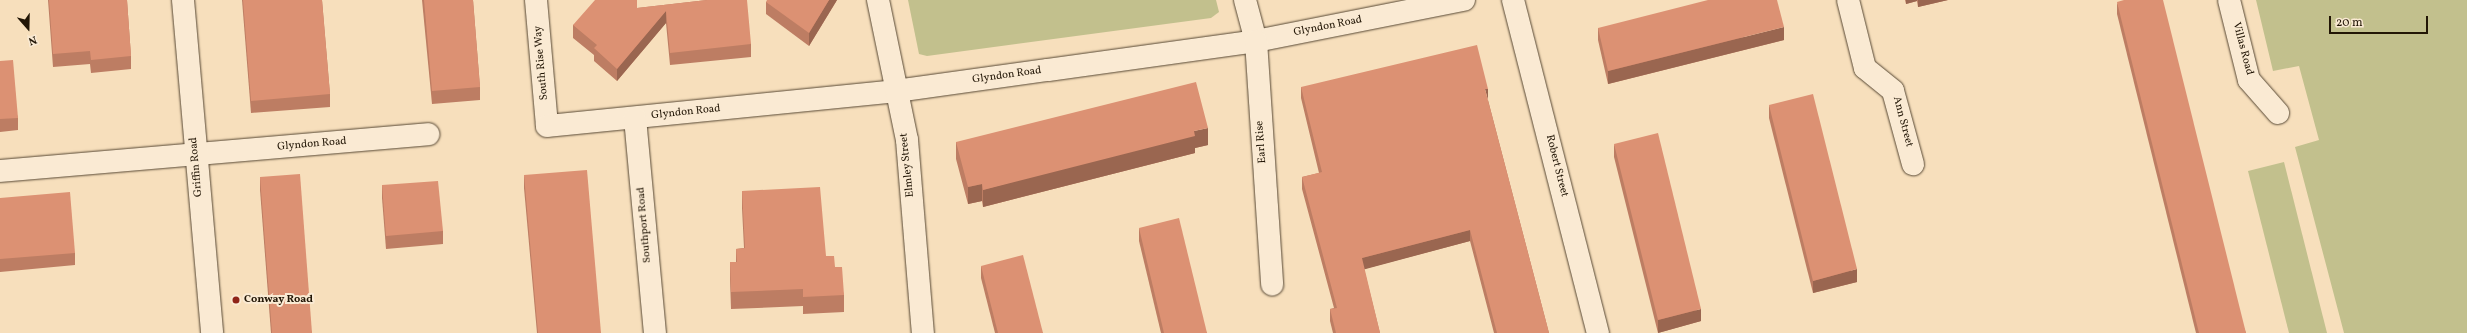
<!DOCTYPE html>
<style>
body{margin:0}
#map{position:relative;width:2467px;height:333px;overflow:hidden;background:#f7dfbc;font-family:Vollkorn,serif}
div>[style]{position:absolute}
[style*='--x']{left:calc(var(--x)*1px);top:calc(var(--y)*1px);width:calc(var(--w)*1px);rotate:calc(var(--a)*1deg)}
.green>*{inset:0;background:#c2c08d}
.roads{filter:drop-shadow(0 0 1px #574834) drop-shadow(0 0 1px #574834)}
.street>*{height:22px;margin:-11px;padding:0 11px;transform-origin:11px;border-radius:11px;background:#faead3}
.secondary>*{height:22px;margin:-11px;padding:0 11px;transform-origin:11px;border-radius:11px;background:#faead3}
.wall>*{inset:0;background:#bd7d63}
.shaded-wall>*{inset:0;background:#9a6650}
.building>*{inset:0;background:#dc9173}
.dots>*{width:11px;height:11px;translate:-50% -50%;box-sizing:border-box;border:2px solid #faead3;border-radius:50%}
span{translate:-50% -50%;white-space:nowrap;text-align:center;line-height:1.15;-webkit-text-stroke:4px #faead3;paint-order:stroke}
.street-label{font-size:11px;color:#221606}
.poi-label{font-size:11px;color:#221606;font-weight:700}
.left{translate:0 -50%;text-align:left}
.north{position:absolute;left:8px;top:8px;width:40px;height:40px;-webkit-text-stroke:3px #faead3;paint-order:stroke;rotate:160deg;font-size:11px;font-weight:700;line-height:16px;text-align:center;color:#221606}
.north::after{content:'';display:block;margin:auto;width:14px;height:18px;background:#221606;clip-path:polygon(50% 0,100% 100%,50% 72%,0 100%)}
.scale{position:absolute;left:2329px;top:16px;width:99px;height:18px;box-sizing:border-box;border:2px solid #221606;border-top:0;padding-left:5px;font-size:12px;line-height:14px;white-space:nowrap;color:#221606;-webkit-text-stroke:3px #faead3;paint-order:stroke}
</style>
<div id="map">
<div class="green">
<div style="clip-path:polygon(908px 0,1216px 0,1219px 12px,1211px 18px,927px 56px,919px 54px)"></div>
<div style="clip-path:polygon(2256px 0,2467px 0,2467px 333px,2344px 333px,2295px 147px,2319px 140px,2299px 66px,2273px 71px)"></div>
<div style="clip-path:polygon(2284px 162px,2327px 333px,2289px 333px,2248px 171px)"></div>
</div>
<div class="roads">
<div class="street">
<div style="--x:536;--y:0;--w:126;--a:85"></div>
<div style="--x:547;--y:126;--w:351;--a:-5.7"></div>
<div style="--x:896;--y:91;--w:153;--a:-7.9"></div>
<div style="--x:1048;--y:70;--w:210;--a:-7.9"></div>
<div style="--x:1256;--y:41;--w:212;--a:-11.2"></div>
<div style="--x:878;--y:0;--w:143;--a:78.3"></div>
<div style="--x:907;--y:140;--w:194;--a:85.3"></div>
<div style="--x:1245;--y:0;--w:42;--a:75"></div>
<div style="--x:1256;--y:41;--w:244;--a:86.2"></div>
<div style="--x:1513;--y:0;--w:344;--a:75.7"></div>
<div style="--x:1848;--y:0;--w:70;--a:76"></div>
<div style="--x:1865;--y:68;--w:36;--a:39"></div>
<div style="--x:1893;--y:91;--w:76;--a:74.7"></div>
<div style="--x:2229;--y:0;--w:82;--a:76"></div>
<div style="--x:2249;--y:80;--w:44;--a:48.7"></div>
<div style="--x:635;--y:118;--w:216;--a:84.7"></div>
<div style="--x:0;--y:171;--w:430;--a:-4.9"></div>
</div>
<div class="secondary">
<div style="--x:183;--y:0;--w:334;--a:85"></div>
</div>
</div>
<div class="wall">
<div style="clip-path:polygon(48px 0,127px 0,131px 56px,131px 69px,91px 73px,90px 64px,53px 67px)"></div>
<div style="clip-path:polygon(242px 0,322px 0,330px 94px,330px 107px,251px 113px)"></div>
<div style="clip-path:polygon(422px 0,473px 0,480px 87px,480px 100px,432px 104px)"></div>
<div style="clip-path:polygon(707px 0,751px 44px,751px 57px,670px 65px,666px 23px,617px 81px,594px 61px,594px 55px,573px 38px,573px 25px,637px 8px)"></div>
<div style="clip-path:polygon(837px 0,809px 46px,766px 14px,766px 2px)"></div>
<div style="clip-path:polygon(1905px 0,1948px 0,1918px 7px,1917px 1px,1906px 4px)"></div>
<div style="clip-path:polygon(2117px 2px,2246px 333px,2196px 333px,2117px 14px)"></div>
<div style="clip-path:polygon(1598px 28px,1784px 40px,1608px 84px,1598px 40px)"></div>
<div style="clip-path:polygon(0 61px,18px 118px,18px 130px,0 132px)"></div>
<div style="clip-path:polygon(1301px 87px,1488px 100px,1549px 333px,1494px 333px,1470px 241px,1364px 269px,1380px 333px,1333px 333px,1330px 321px,1330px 309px,1334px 308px,1302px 189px,1302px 177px,1319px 173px,1301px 98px)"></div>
<div style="clip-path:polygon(1769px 105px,1857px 282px,1813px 293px,1769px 118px)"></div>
<div style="clip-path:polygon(956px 142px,1208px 145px,1195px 148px,1195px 153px,983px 207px,982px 201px,968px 204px,956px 159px)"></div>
<div style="clip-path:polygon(1614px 144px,1701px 321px,1658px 333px,1614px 157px)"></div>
<div style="clip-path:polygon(524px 175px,601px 333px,537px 333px,524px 188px)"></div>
<div style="clip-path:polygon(260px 177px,312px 333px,271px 333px,260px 190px)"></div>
<div style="clip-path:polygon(382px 185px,443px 231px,443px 244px,386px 249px,382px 198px)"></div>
<div style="clip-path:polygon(742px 191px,826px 256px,835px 267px,844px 295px,844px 312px,803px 314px,803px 306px,731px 309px,730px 279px,730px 262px,736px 262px,736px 249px,744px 248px,742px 208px)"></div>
<div style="clip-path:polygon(0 198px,75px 253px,75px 265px,0 272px)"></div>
<div style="clip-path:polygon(1139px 228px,1207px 333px,1161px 333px,1139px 241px)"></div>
<div style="clip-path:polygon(981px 266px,1043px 333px,995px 333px,981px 278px)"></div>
</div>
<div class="shaded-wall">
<div style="clip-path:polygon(829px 0,837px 0,809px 46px,809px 33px)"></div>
<div style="clip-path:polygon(1906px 0,1917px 0,1917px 1px,1906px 4px)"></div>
<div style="clip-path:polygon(1918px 0,1948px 0,1918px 7px)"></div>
<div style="clip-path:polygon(666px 11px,666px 23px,617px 81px,617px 69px)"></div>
<div style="clip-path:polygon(1784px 27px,1784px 40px,1608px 84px,1608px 71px)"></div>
<div style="clip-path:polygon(1485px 89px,1488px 89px,1488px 100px)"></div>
<div style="clip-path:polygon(1208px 128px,1208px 145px,1195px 148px,1195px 153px,983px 207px,983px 190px,1194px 131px)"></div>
<div style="clip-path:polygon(982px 184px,982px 201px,968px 204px,968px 187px)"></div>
<div style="clip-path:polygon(1470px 230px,1470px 241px,1362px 270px,1362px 258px)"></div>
<div style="clip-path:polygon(1857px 269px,1857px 282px,1813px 293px,1813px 281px)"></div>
<div style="clip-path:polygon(1701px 309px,1701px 321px,1658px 333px,1658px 320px)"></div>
</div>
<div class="building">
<div style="clip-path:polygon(49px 0,127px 0,131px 56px,91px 60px,90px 51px,53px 54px)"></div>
<div style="clip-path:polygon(243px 0,322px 0,330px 94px,251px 101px)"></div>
<div style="clip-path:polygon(424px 0,473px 0,480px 87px,432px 91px)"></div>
<div style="clip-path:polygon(595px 0,637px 0,637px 8px,707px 0,747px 0,751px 44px,670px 53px,666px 11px,617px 69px,594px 48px,597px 45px,573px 25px)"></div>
<div style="clip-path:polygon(767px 0,829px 0,809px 33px,766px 2px)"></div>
<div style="clip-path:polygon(1708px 0,1777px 0,1784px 27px,1608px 71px,1598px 28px)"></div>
<div style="clip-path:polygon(2124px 0,2163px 0,2246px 333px,2199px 333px,2117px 2px)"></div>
<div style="clip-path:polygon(1477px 45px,1488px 89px,1485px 89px,1549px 333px,1497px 333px,1470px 230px,1362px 258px,1380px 333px,1336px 333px,1330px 309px,1337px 308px,1302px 177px,1322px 172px,1301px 87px)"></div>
<div style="clip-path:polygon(13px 60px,18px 118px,0 119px,0 61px)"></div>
<div style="clip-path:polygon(1196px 82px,1208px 128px,1194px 131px,1195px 136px,983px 190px,982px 184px,968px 187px,956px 142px)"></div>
<div style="clip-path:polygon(1813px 94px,1857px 269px,1813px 281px,1769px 105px)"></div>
<div style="clip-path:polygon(1658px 133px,1701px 309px,1658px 320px,1614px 144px)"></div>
<div style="clip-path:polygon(587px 170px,601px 333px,538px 333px,524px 175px)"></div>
<div style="clip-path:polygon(300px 174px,312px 333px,272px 333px,260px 177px)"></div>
<div style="clip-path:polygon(438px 181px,443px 231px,386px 236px,382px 185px)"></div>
<div style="clip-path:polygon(820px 187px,826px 256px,834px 256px,835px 267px,842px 267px,844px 295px,803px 297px,803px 289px,731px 292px,730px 262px,737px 262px,736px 249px,745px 248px,742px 191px)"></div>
<div style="clip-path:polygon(70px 192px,75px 253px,0 259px,0 198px)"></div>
<div style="clip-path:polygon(1179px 218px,1207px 333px,1164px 333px,1139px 228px)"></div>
<div style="clip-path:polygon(1023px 255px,1043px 333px,998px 333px,981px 266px)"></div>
</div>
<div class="dots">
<div style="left:236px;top:300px;background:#8f2418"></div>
</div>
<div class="street-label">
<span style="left:1328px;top:27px;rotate:-11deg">Glyndon Road</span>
<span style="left:2242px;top:49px;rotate:75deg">Villas Road</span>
<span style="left:542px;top:63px;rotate:-95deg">South Rise Way</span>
<span style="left:1007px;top:76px;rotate:-8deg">Glyndon Road</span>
<span style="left:686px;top:113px;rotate:-6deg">Glyndon Road</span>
<span style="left:1902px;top:122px;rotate:75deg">Ann Street</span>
<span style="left:1262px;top:142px;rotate:-94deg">Earl Rise</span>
<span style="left:312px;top:145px;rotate:-5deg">Glyndon Road</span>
<span style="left:908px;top:165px;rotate:-96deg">Elmley Street</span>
<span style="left:1556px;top:166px;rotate:76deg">Robert Street</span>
<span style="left:197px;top:167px;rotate:-95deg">Griffin Road</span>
<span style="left:645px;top:225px;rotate:-95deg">Southport Road</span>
</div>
<div class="poi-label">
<span class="left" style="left:244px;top:300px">Conway Road</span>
</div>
<div class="north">N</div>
<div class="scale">20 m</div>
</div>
